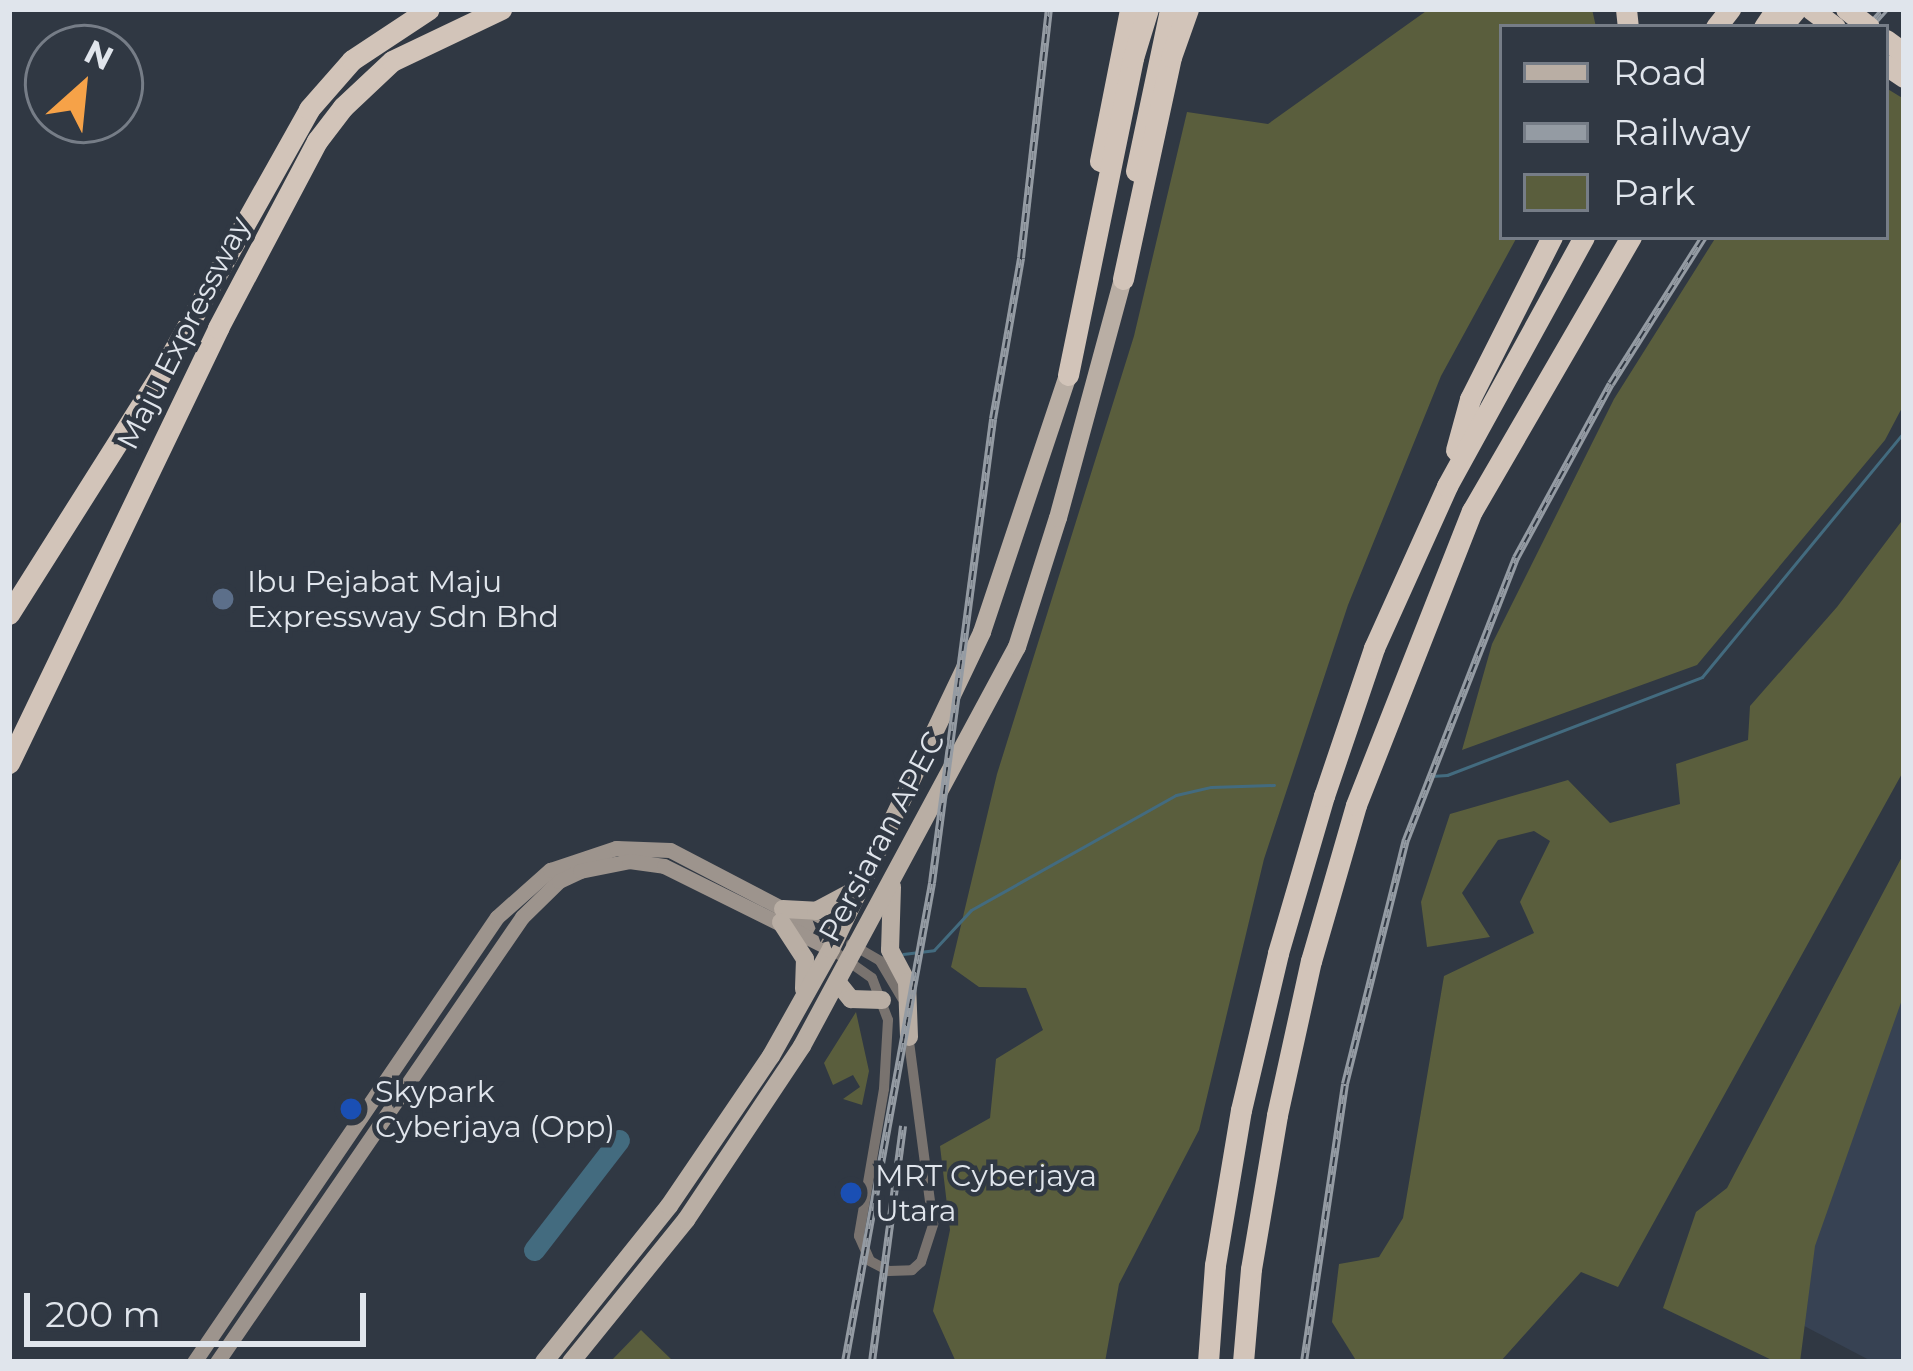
<!DOCTYPE html>
<style>
body{margin:0}
#map{position:relative;width:1913px;height:1371px;overflow:hidden;background:#303843;font-family:Montserrat,sans-serif}
div>[style]{position:absolute}
[style*='--x']{left:calc(var(--x)*1px);top:calc(var(--y)*1px);width:calc(var(--w)*1px);rotate:calc(var(--a)*1deg)}
.built>*{inset:0;background:#374253}
.green>*{inset:0;background:#5a5e3d}
.stream>*{height:3px;margin:-1.5px;padding:0 1.5px;transform-origin:1.5px;border-radius:1.5px;background:#436b7f}
.river>*{height:21px;margin:-10.5px;padding:0 10.5px;transform-origin:10.5px;border-radius:10.5px;background:#436b7f}
.street>*{height:10px;margin:-5px;padding:0 5px;transform-origin:5px;border-radius:5px;background:#79736f}
.secondary>*{height:15px;margin:-7.5px;padding:0 7.5px;transform-origin:7.5px;border-radius:7.5px;background:#9d948d}
.primary>*{height:18px;margin:-9px;padding:0 9px;transform-origin:9px;border-radius:9px;background:#b9aea4}
.highway>*{height:21px;margin:-10.5px;padding:0 10.5px;transform-origin:10.5px;border-radius:10.5px;background:#d2c4b9}
.rail>*{height:8px;margin-top:-4px;transform-origin:0;background:repeating-linear-gradient(90deg,#303843 0 9px,#949ba3 0 18px);box-sizing:border-box;border-block:3px solid #949ba3}
.highway-bridge>*{height:21px;margin:-10.5px;padding:0 10.5px;transform-origin:10.5px;border-radius:10.5px;background:#d2c4b9}
.dots>*{width:33px;height:33px;translate:-50% -50%;box-sizing:border-box;border:6px solid #303843;border-radius:50%}
span{translate:-50% -50%;white-space:nowrap;text-align:center;line-height:1.15;-webkit-text-stroke:9px #303843;paint-order:stroke}
.street-label{font-size:30px;color:#e0e5ec}
.poi-label{font-size:30px;color:#e0e5ec}
.left{translate:0 -50%;text-align:left}
.frame{position:absolute;inset:0;border:12px solid #e0e5ec;pointer-events:none}
.legend{position:absolute;left:1499px;top:24px;width:390px;height:216px;box-sizing:border-box;background:#303843;border:3px solid #767d87;margin:0;padding:15px 21px;list-style:none;font-size:36px;color:#e0e5ec}
.legend li{display:flex;align-items:center;gap:24px;height:60px}
.legend b{width:60px;border:3px solid #767d87}
.north{position:absolute;left:24px;top:24px;width:120px;height:120px;box-sizing:border-box;background:#303843;border:3px solid #767d87;border-radius:50%;rotate:27deg;font-size:33px;font-weight:700;line-height:48px;text-align:center;color:#e0e5ec}
.north::after{content:'';display:block;margin:auto;width:42px;height:54px;background:#f6a248;clip-path:polygon(50% 0,100% 100%,50% 72%,0 100%)}
.scale{position:absolute;left:24px;top:1293px;width:342px;height:54px;box-sizing:border-box;border:6px solid #e0e5ec;border-top:0;padding-left:15px;font-size:36px;line-height:42px;white-space:nowrap;color:#e0e5ec;-webkit-text-stroke:9px #303843;paint-order:stroke}
</style>
<div id="map">
<div class="built">
<div style="clip-path:polygon(1904px 984px,1904px 1362px,1873px 1362px,1739px 1292px)"></div>
</div>
<div class="green">
<div style="clip-path:polygon(1429px 9px,1592px 9px,1596px 27px,1502px 27px,1502px 237px,1517px 237px,1441px 376px,1348px 605px,1264px 859px,1199px 1130px,1119px 1284px,1105px 1362px,956px 1362px,933px 1311px,950px 1230px,940px 1146px,990px 1118px,996px 1059px,1043px 1030px,1026px 988px,979px 987px,951px 967px,997px 774px,1134px 336px,1187px 112px,1268px 124px)"></div>
<div style="clip-path:polygon(1886px 88px,1904px 99px,1904px 404px,1885px 440px,1697px 665px,1462px 750px,1492px 644px,1614px 399px,1716px 237px,1886px 237px)"></div>
<div style="clip-path:polygon(1904px 518px,1904px 770px,1618px 1287px,1581px 1272px,1500px 1362px,1357px 1362px,1332px 1322px,1339px 1264px,1379px 1257px,1403px 1218px,1444px 976px,1534px 933px,1520px 902px,1550px 841px,1534px 831px,1498px 840px,1462px 893px,1490px 937px,1427px 947px,1421px 902px,1450px 814px,1568px 780px,1610px 823px,1680px 804px,1676px 764px,1748px 740px,1750px 706px,1837px 607px)"></div>
<div style="clip-path:polygon(1904px 853px,1904px 994px,1815px 1246px,1800px 1362px,1776px 1362px,1663px 1308px,1696px 1212px,1727px 1188px)"></div>
<div style="clip-path:polygon(856px 1012px,869px 1071px,862px 1105px,843px 1099px,860px 1087px,853px 1075px,833px 1085px,824px 1063px)"></div>
<div style="clip-path:polygon(641px 1330px,674px 1362px,610px 1362px)"></div>
</div>
<div class="stream">
<div style="--x:1431;--y:776;--w:16;--a:-4"></div>
<div style="--x:1447;--y:775;--w:273;--a:-21"></div>
<div style="--x:1702;--y:677;--w:318;--a:-50.5"></div>
<div style="--x:903;--y:954;--w:31;--a:-7"></div>
<div style="--x:934;--y:950;--w:54;--a:-47.2"></div>
<div style="--x:971;--y:910;--w:235;--a:-29.3"></div>
<div style="--x:1176;--y:795;--w:36;--a:-13"></div>
<div style="--x:1211;--y:787;--w:63;--a:-1.8"></div>
</div>
<div class="river">
<div style="--x:534;--y:1250;--w:139;--a:-52.3"></div>
</div>
<div class="street">
<div style="--x:851;--y:944;--w:34;--a:30"></div>
<div style="--x:880;--y:961;--w:43;--a:59.3"></div>
<div style="--x:831;--y:949;--w:50;--a:35.3"></div>
<div style="--x:872;--y:978;--w:45;--a:69.1"></div>
<div style="--x:888;--y:1020;--w:69;--a:93.3"></div>
<div style="--x:884;--y:1089;--w:149;--a:99.7"></div>
<div style="--x:859;--y:1236;--w:27;--a:66"></div>
<div style="--x:870;--y:1261;--w:21;--a:28"></div>
<div style="--x:889;--y:1271;--w:23;--a:-2"></div>
<div style="--x:912;--y:1270;--w:12;--a:-42"></div>
<div style="--x:921;--y:1262;--w:40;--a:-72"></div>
<div style="--x:933;--y:1224;--w:192;--a:-97.5"></div>
</div>
<div class="secondary">
<div style="--x:194;--y:1362;--w:538;--a:-55.75"></div>
<div style="--x:497;--y:917;--w:71;--a:-41.6"></div>
<div style="--x:550;--y:870;--w:70;--a:-18.4"></div>
<div style="--x:616;--y:848;--w:54;--a:2.1"></div>
<div style="--x:670;--y:850;--w:188;--a:27.5"></div>
<div style="--x:217;--y:1362;--w:539;--a:-55.57"></div>
<div style="--x:522;--y:917;--w:52;--a:-44.2"></div>
<div style="--x:559;--y:881;--w:23;--a:-25"></div>
<div style="--x:580;--y:871;--w:50;--a:-11.5"></div>
<div style="--x:629;--y:861;--w:35;--a:8"></div>
<div style="--x:664;--y:866;--w:186;--a:26.4"></div>
</div>
<div class="primary">
<div style="--x:892;--y:887;--w:63;--a:91.8"></div>
<div style="--x:890;--y:950;--w:36;--a:62"></div>
<div style="--x:907;--y:982;--w:55;--a:87.9"></div>
<div style="--x:783;--y:909;--w:33;--a:3"></div>
<div style="--x:816;--y:911;--w:51;--a:-28.1"></div>
<div style="--x:781;--y:922;--w:44;--a:57"></div>
<div style="--x:805;--y:959;--w:30;--a:92"></div>
<div style="--x:838;--y:983;--w:21;--a:51"></div>
<div style="--x:851;--y:999;--w:31;--a:2"></div>
<div style="--x:544;--y:1362;--w:200;--a:-51.3"></div>
<div style="--x:669;--y:1206;--w:181;--a:-55.8"></div>
<div style="--x:771;--y:1056;--w:123;--a:-60.7"></div>
<div style="--x:831;--y:949;--w:351;--a:-64.5"></div>
<div style="--x:982;--y:632;--w:271;--a:-71.5"></div>
<div style="--x:571;--y:1362;--w:183;--a:-51"></div>
<div style="--x:686;--y:1220;--w:209;--a:-56.3"></div>
<div style="--x:802;--y:1046;--w:453;--a:-61.7"></div>
<div style="--x:1017;--y:647;--w:135;--a:-72.4"></div>
<div style="--x:1058;--y:518;--w:248;--a:-74.8"></div>
</div>
<div class="highway">
<div style="--x:1626;--y:9;--w:18;--a:84"></div>
<div style="--x:1811;--y:9;--w:30;--a:37"></div>
<div style="--x:1716;--y:27;--w:23;--a:-52"></div>
<div style="--x:1764;--y:27;--w:22;--a:-56"></div>
<div style="--x:1781;--y:27;--w:23;--a:-50"></div>
<div style="--x:1886;--y:40;--w:22;--a:36"></div>
<div style="--x:1886;--y:65;--w:22;--a:34"></div>
<div style="--x:1100;--y:161;--w:155;--a:-78.8"></div>
<div style="--x:1136;--y:171;--w:166;--a:-78.1"></div>
<div style="--x:1123;--y:279;--w:227;--a:-77.8"></div>
<div style="--x:1171;--y:57;--w:51;--a:-70.5"></div>
<div style="--x:1068;--y:375;--w:324;--a:-78.4"></div>
<div style="--x:1133;--y:58;--w:51;--a:-73"></div>
<div style="--x:1456;--y:450;--w:53;--a:-74.6"></div>
<div style="--x:1470;--y:399;--w:182;--a:-63.2"></div>
<div style="--x:9;--y:614;--w:283;--a:-57.7"></div>
<div style="--x:160;--y:375;--w:305;--a:-60.7"></div>
<div style="--x:309;--y:109;--w:65;--a:-48.7"></div>
<div style="--x:352;--y:60;--w:92;--a:-33.5"></div>
<div style="--x:9;--y:763;--w:483;--a:-64.3"></div>
<div style="--x:218;--y:328;--w:212;--a:-62.1"></div>
<div style="--x:317;--y:141;--w:43;--a:-52.6"></div>
<div style="--x:343;--y:107;--w:67;--a:-43.2"></div>
<div style="--x:392;--y:61;--w:121;--a:-25.5"></div>
<div style="--x:1208;--y:1362;--w:97;--a:-85.9"></div>
<div style="--x:1215;--y:1265;--w:157;--a:-80.5"></div>
<div style="--x:1241;--y:1110;--w:161;--a:-76.7"></div>
<div style="--x:1278;--y:953;--w:164;--a:-73.7"></div>
<div style="--x:1324;--y:796;--w:156;--a:-71.3"></div>
<div style="--x:1374;--y:648;--w:178;--a:-65.7"></div>
<div style="--x:1447;--y:486;--w:284;--a:-61.2"></div>
<div style="--x:1243;--y:1362;--w:93;--a:-85.1"></div>
<div style="--x:1251;--y:1269;--w:156;--a:-80.4"></div>
<div style="--x:1277;--y:1115;--w:158;--a:-77.6"></div>
<div style="--x:1311;--y:961;--w:162;--a:-73.9"></div>
<div style="--x:1356;--y:805;--w:316;--a:-68.5"></div>
<div style="--x:1472;--y:511;--w:317;--a:-59.9"></div>
</div>
<div class="rail">
<div style="--x:1869;--y:27;--w:24;--a:-48"></div>
<div style="--x:845;--y:1362;--w:487;--a:-79.7"></div>
<div style="--x:932;--y:883;--w:468;--a:-82.5"></div>
<div style="--x:993;--y:419;--w:163;--a:-80.1"></div>
<div style="--x:1021;--y:258;--w:251;--a:-83.6"></div>
<div style="--x:872;--y:1362;--w:238;--a:-82.5"></div>
<div style="--x:1304;--y:1362;--w:281;--a:-81.6"></div>
<div style="--x:1345;--y:1084;--w:252;--a:-76"></div>
<div style="--x:1406;--y:840;--w:303;--a:-68.7"></div>
<div style="--x:1516;--y:558;--w:198;--a:-61.4"></div>
<div style="--x:1611;--y:384;--w:174;--a:-57.7"></div>
</div>
<div class="highway-bridge">
<div style="--x:1846;--y:9;--w:29;--a:38"></div>
</div>
<div class="dots">
<div style="left:223px;top:599px;background:#5c6f8a"></div>
<div style="left:351px;top:1109px;background:#1a4fb4"></div>
<div style="left:851px;top:1193px;background:#1a4fb4"></div>
</div>
<div class="street-label">
<span style="left:184px;top:333px;rotate:-63deg">Maju Expressway</span>
<span style="left:882px;top:837px;rotate:-62deg">Persiaran APEC</span>
</div>
<div class="poi-label">
<span class="left" style="left:247px;top:599px">Ibu Pejabat Maju<br>Expressway Sdn Bhd</span>
<span class="left" style="left:375px;top:1109px">Skypark<br>Cyberjaya (Opp)</span>
<span class="left" style="left:875px;top:1193px">MRT Cyberjaya<br>Utara</span>
</div>
<div class="frame"></div>
<ul class="legend">
<li><b style="height:15px;background:#b9aea4"></b>Road</li>
<li><b style="height:15px;background:#949ba3"></b>Railway</li>
<li><b style="height:33px;background:#5a5e3d"></b>Park</li>
</ul>
<div class="north">N</div>
<div class="scale">200 m</div>
</div>
